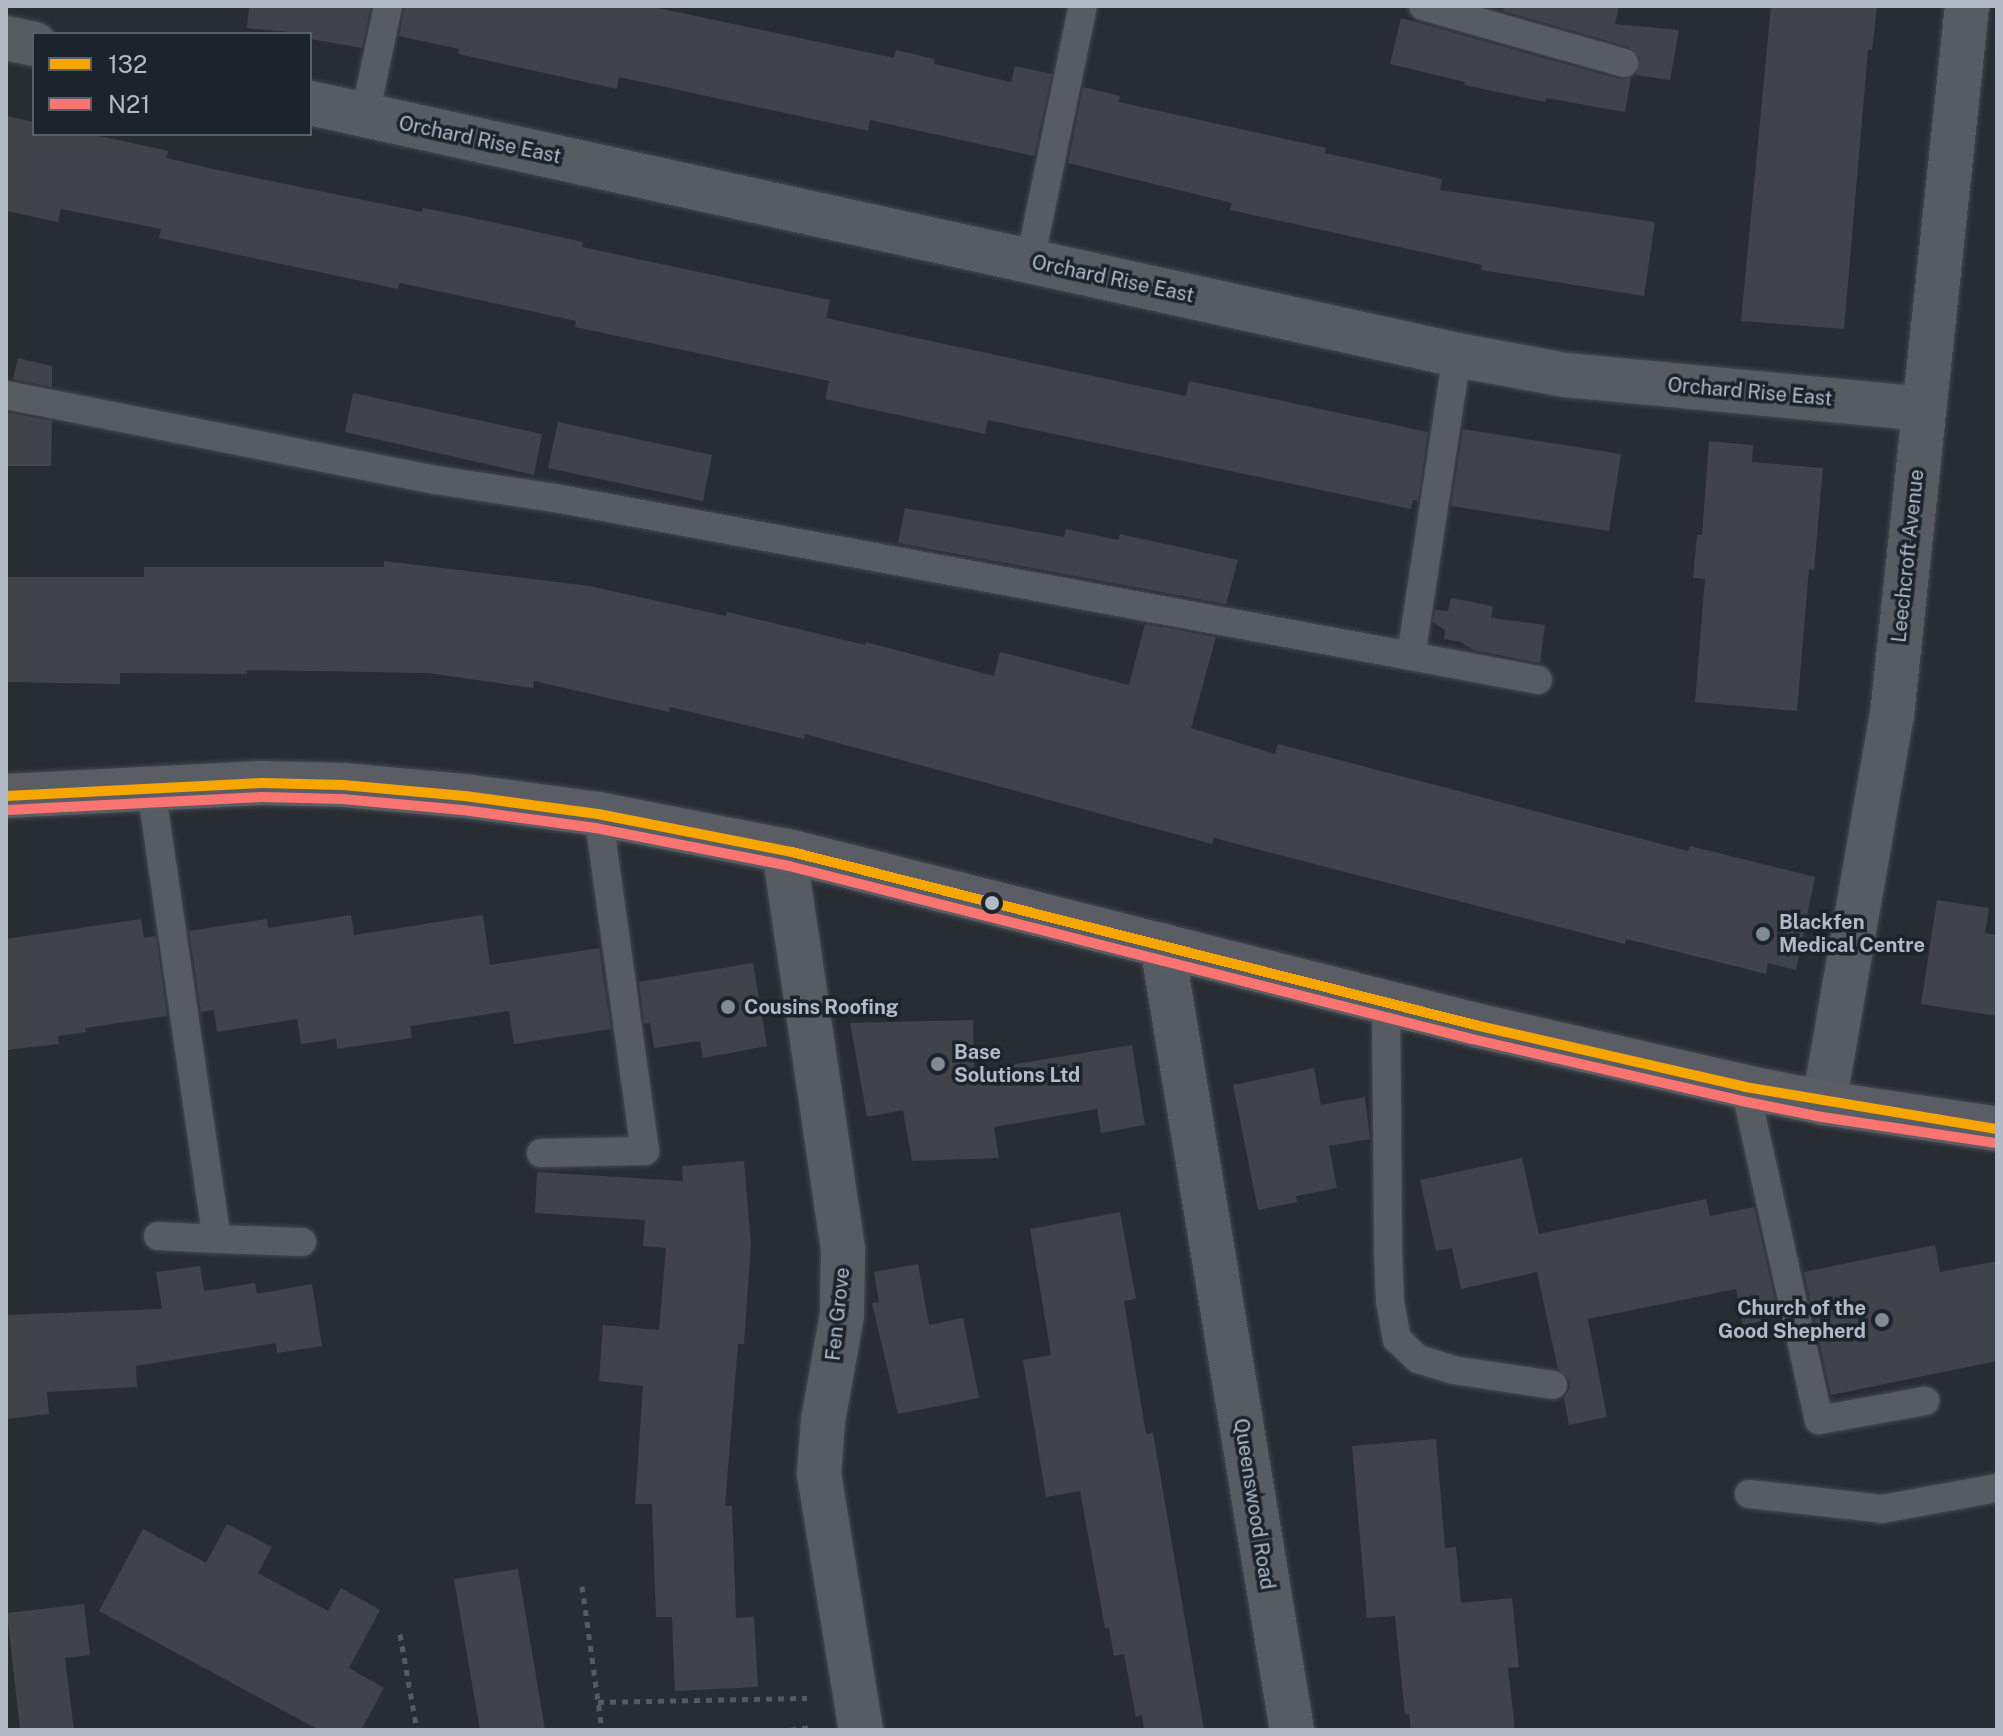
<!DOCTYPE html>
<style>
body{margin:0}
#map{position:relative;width:2003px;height:1736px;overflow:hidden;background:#282d33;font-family:"Public Sans",sans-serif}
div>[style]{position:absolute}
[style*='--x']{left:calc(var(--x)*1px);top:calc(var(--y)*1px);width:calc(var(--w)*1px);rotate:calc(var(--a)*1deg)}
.building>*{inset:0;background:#40444a}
.path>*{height:5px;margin-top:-2.5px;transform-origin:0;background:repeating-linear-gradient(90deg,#555b5f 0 6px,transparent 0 12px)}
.roads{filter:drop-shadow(0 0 2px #46494e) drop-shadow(0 0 2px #46494e)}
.service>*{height:28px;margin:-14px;padding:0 14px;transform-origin:14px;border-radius:14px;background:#575c62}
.minor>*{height:44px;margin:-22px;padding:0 22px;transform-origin:22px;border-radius:22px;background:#575c62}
.primary>*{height:44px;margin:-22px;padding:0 22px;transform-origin:22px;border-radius:22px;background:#5a5e64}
.bus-1>*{height:10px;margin:-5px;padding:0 5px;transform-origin:5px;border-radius:5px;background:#f7a600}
.bus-2>*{height:10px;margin:-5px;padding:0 5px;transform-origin:5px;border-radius:5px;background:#fa7571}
.dots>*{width:22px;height:22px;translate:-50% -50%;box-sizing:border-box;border:4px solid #1b242d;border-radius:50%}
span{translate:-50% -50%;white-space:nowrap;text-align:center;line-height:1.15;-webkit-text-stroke:7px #1b242d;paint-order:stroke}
.street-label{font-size:20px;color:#b1bac5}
.poi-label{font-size:20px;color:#b1bac5;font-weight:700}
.left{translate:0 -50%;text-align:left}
.right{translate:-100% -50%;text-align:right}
.frame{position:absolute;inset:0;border:8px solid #b1bac5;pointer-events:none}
.legend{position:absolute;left:32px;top:32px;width:280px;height:104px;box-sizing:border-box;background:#1b242d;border:2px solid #57606a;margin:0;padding:10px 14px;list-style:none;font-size:24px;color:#b1bac5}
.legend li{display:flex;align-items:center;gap:16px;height:40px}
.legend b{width:40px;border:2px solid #57606a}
</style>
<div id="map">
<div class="building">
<div style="clip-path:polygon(249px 6px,371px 6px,362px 48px,310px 39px,310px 34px,247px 28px)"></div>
<div style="clip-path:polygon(405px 6px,649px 6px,894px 58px,896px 50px,935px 59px,934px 64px,1011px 82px,1015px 66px,1052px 74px,1034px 156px,870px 120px,868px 131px,619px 77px,617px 89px,458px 54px,459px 49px,399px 36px)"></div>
<div style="clip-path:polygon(1504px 6px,1619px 6px,1615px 24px,1679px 30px,1670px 80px,1636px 75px,1640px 58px,1629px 47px,1503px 11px)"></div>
<div style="clip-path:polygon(1771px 6px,1877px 6px,1872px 50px,1868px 50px,1844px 329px,1741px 321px)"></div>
<div style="clip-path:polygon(1401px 18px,1619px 79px,1631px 78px,1625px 112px,1546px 98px,1545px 102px,1464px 85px,1465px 82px,1390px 64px)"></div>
<div style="clip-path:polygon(1083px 87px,1120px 96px,1119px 102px,1326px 148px,1325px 153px,1442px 179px,1440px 190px,1655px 222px,1644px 296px,1481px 270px,1482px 265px,1230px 210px,1232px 203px,1068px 163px)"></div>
<div style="clip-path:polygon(6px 116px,34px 122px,34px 134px,88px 134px,128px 142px,168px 151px,166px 158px,218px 170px,422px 212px,423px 208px,464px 216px,583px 242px,582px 247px,830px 300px,826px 318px,921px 339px,1186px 396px,1189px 381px,1428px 432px,1418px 501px,1413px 500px,1411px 509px,988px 420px,985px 434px,825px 399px,829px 381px,575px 327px,576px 321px,526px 310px,400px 283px,398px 289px,305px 269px,159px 238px,161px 229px,61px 209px,58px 222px,6px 211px)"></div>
<div style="clip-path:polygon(18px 358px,52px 366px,52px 387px,13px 379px)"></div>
<div style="clip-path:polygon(353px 393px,542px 434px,534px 475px,345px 432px)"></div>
<div style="clip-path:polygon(6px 412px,52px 421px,51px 466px,6px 466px)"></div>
<div style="clip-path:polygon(558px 422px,712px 455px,703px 501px,548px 468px)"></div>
<div style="clip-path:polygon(1463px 429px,1621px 454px,1609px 531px,1451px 506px)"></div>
<div style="clip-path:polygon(1709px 441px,1753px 445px,1752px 462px,1823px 468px,1814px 570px,1809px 569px,1797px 711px,1695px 702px,1705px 579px,1693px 578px,1697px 535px,1702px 535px)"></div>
<div style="clip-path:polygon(905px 508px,1064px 537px,1066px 529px,1118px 540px,1120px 534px,1238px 560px,1226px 604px,898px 543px)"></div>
<div style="clip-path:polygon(384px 561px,589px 586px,726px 616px,727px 612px,865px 645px,866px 642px,994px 676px,1000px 652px,1129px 685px,1145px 624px,1216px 637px,1191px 728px,1275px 754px,1278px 744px,1688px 851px,1690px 846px,1815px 877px,1796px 970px,1768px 963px,1766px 974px,1626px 939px,1625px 944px,1214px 838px,1212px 844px,805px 734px,804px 739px,670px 707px,669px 712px,534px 681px,533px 688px,428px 673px,247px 670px,247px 674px,120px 673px,120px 684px,6px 682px,6px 577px,144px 577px,144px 567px,384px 567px)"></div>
<div style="clip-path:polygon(1451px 598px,1493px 606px,1491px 618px,1545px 625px,1540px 663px,1473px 650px,1461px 642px,1444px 639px,1445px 630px,1433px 622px,1435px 610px,1448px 611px)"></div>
<div style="clip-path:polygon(1937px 900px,1989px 908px,1985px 933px,1997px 935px,1997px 1016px,1921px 1004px)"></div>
<div style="clip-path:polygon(351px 915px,354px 935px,483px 915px,490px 965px,599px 948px,611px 1029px,514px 1044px,509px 1011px,410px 1026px,412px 1038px,337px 1049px,336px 1039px,301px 1044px,297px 1019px,217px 1032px,214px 1010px,201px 1012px,189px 931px,267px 919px,268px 928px)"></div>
<div style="clip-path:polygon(141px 919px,144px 938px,156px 936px,167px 1016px,85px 1028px,86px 1032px,58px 1036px,59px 1044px,6px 1050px,6px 939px)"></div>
<div style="clip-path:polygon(753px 963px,767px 1046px,703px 1058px,700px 1041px,654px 1048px,650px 1023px,644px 1024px,639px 982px)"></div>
<div style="clip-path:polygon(973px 1020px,974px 1071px,1132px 1045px,1145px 1125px,1101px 1133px,1097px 1109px,994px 1127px,999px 1158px,912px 1161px,903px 1110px,867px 1117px,850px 1023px)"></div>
<div style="clip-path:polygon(1314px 1068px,1321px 1105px,1365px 1097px,1370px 1139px,1329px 1146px,1337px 1188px,1296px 1196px,1297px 1202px,1258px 1210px,1233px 1085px)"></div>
<div style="clip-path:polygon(1522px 1158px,1539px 1234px,1706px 1199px,1710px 1216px,1754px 1207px,1779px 1317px,1743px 1325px,1736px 1289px,1588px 1319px,1607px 1417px,1569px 1425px,1564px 1398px,1570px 1388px,1569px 1380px,1558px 1369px,1537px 1272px,1461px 1289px,1452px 1248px,1436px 1251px,1420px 1180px)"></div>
<div style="clip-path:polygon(744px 1161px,751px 1245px,744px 1344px,738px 1344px,725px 1506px,732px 1506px,736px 1618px,754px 1617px,758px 1687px,675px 1691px,672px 1617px,656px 1617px,652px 1504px,635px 1504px,643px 1386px,599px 1381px,603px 1325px,659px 1330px,666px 1248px,643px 1246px,645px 1220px,535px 1213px,537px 1172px,683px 1181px,682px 1166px)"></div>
<div style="clip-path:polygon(1120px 1212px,1136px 1299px,1124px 1301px,1146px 1434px,1153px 1433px,1204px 1730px,1144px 1730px,1142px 1715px,1136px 1717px,1124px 1654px,1114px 1656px,1109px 1628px,1105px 1628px,1080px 1491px,1046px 1497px,1028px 1390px,1023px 1360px,1051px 1355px,1030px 1229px)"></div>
<div style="clip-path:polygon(1935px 1245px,1940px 1272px,1997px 1261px,1997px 1361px,1831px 1395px,1804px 1272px)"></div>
<div style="clip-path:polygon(918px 1264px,929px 1325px,963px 1318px,979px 1398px,898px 1414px,872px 1303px,879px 1302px,874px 1272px)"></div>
<div style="clip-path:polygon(200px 1266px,204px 1291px,255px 1283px,257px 1294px,312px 1284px,322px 1346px,277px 1353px,276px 1343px,136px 1366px,137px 1387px,47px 1392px,49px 1414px,6px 1419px,6px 1315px,162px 1309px,156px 1272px)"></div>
<div style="clip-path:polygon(1436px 1439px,1445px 1548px,1456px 1547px,1461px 1603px,1512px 1598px,1519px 1667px,1508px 1668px,1515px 1730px,1411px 1730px,1409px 1714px,1405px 1715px,1395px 1616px,1367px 1618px,1352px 1446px)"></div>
<div style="clip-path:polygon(227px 1524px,272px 1547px,258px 1573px,328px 1611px,341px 1588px,380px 1610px,349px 1668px,384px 1688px,361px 1730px,319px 1730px,99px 1611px,143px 1529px,206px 1563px)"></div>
<div style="clip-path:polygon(518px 1569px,545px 1730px,480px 1730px,454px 1579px)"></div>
<div style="clip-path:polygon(84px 1604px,90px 1655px,65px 1658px,74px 1730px,20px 1730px,7px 1613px)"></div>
</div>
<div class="path">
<div style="--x:582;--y:1586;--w:145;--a:82.1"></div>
<div style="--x:400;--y:1634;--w:97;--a:80"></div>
<div style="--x:598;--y:1702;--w:209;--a:-1.1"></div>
<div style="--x:790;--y:1730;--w:21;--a:-8"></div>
</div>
<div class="roads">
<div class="service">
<div style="--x:1423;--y:6;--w:209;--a:15.8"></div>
<div style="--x:365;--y:115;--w:111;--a:-78.1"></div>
<div style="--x:1030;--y:261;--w:260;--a:-78.3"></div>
<div style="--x:6;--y:395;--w:438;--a:11.2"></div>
<div style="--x:436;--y:480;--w:120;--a:8.6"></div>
<div style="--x:555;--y:498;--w:870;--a:10.46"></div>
<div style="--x:1411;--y:656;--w:304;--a:-81.3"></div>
<div style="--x:1411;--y:656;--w:129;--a:10.7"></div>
<div style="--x:151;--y:788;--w:456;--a:81.7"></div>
<div style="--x:217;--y:1239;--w:85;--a:2"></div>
<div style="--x:1386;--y:1003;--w:248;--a:89.5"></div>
<div style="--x:1388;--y:1251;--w:50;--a:87.7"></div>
<div style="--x:1390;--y:1301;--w:39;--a:80"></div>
<div style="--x:1397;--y:1339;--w:29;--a:44"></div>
<div style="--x:1418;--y:1359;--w:37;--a:17"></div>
<div style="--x:1453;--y:1370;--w:101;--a:8.5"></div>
<div style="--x:1745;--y:1087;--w:341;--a:77.5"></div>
<div style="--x:1819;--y:1420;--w:108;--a:-10.2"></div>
<div style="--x:541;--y:1153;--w:104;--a:-1.1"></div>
<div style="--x:645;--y:1151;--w:340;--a:-97.9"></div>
<div style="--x:158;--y:1236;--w:59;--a:2.9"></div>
<div style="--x:1749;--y:1494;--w:134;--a:6.4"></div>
<div style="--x:1882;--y:1509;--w:117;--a:-10.3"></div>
</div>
<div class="minor">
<div style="--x:6;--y:38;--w:29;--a:12"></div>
<div style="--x:310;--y:103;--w:1174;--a:12.39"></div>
<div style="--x:1457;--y:355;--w:111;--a:10.4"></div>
<div style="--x:1566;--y:375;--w:359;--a:5.4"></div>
<div style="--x:784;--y:850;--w:403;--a:81.6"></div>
<div style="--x:843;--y:1249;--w:66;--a:90.9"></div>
<div style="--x:842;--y:1315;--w:108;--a:100.2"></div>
<div style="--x:823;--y:1421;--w:53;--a:94.3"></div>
<div style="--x:819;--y:1474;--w:259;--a:80.7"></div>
<div style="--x:1162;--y:945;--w:796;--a:80.6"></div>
<div style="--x:1824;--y:1103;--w:394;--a:-80.1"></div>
<div style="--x:1892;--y:715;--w:713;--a:-83.96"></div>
</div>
<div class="primary">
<div style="--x:6;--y:796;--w:256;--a:-2.9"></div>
<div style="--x:262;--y:783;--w:81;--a:1.4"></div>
<div style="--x:343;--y:785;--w:122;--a:5.2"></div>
<div style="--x:465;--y:796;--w:134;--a:7.7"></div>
<div style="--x:598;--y:814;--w:198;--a:11.1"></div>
<div style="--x:792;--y:852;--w:705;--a:14.21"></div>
<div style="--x:1475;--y:1025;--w:277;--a:12.9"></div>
<div style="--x:1745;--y:1087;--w:81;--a:11.4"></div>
<div style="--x:1824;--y:1103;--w:175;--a:8.5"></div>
</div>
</div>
<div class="bus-1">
<div style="--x:6;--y:796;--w:256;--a:-2.9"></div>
<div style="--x:262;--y:783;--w:81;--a:1.4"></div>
<div style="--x:343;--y:785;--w:122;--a:5.2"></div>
<div style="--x:465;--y:796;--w:134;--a:7.7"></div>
<div style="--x:598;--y:814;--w:198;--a:11.1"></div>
<div style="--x:792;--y:852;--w:705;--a:14.21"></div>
<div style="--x:1475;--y:1025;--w:277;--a:12.9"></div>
<div style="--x:1745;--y:1087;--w:255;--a:9.5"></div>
</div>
<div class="bus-2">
<div style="--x:7;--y:810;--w:255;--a:-2.9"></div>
<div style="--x:262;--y:797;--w:80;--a:1.4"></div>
<div style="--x:342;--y:799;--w:121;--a:5.2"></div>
<div style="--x:463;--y:810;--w:134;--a:7.7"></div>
<div style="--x:596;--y:828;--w:197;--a:11.1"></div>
<div style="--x:789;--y:866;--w:705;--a:14.21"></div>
<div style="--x:1472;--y:1039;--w:277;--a:12.9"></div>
<div style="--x:1742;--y:1101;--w:82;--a:11.3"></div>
<div style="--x:1822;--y:1117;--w:175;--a:8.5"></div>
</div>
<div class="dots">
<div style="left:992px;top:903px;background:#b1bac5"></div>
<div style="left:1763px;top:934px;background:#818992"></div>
<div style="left:728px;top:1007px;background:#818992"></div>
<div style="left:938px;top:1064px;background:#818992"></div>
<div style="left:1882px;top:1320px;background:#818992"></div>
</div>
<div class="street-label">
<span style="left:480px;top:140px;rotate:12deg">Orchard Rise East</span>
<span style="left:1113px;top:279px;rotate:12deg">Orchard Rise East</span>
<span style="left:1750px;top:392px;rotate:5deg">Orchard Rise East</span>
<span style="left:1908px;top:556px;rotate:-84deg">Leechcroft Avenue</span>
<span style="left:838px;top:1314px;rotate:-84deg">Fen Grove</span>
<span style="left:1254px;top:1504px;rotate:81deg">Queenswood Road</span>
</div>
<div class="poi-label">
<span class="left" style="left:1779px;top:934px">Blackfen<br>Medical Centre</span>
<span class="left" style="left:744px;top:1007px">Cousins Roofing</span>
<span class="left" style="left:954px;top:1064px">Base<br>Solutions Ltd</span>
<span class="right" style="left:1866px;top:1320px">Church of the<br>Good Shepherd</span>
</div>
<div class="frame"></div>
<ul class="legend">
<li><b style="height:10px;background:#f7a600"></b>132</li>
<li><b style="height:10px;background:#fa7571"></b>N21</li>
</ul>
</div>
